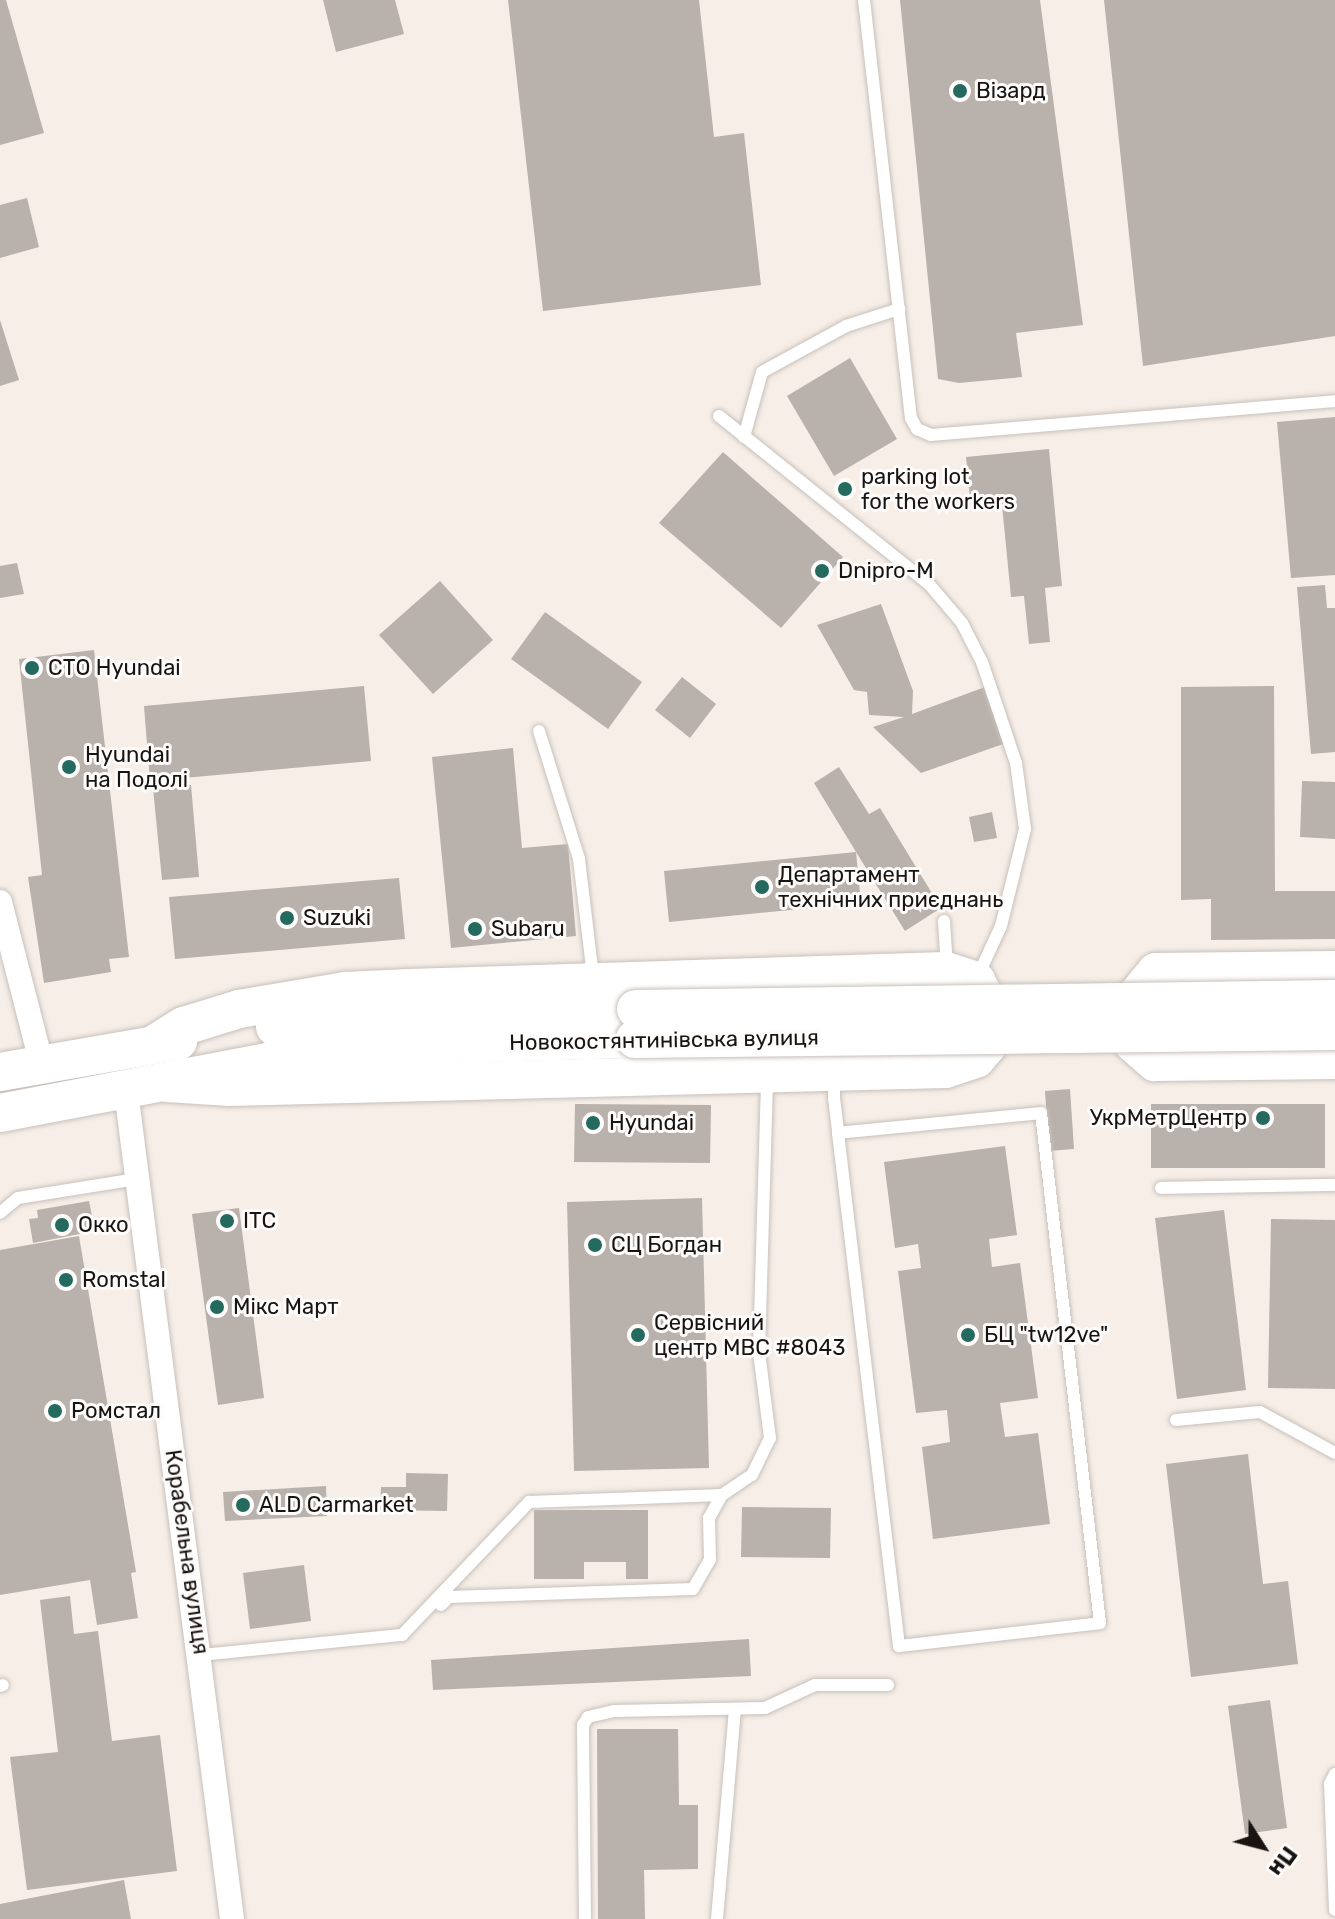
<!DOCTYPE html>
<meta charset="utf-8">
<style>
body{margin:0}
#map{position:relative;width:1335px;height:1919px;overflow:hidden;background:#f6eee7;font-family:Rubik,sans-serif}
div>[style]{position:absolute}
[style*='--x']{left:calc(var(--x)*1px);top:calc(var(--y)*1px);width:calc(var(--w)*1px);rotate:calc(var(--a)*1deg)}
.building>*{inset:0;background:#b9b1ab}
.roads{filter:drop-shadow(0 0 2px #c8c0bb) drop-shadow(0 0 2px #c8c0bb)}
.service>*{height:12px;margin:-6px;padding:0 6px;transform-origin:6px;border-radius:6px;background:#fff}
.minor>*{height:24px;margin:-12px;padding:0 12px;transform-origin:12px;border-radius:12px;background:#fff}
.primary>*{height:38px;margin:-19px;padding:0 19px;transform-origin:19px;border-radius:19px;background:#fff}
.bridges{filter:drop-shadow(0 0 2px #c8c0bb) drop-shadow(0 0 2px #c8c0bb)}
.primary-bridge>*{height:38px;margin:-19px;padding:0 19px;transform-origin:19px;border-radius:19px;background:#fff}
.dots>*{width:22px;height:22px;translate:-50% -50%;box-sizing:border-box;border:4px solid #fefcfb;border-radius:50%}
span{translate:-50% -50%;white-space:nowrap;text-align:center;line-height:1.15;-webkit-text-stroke:6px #fefcfb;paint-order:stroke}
.poi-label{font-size:22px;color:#171412}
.left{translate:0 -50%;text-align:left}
.right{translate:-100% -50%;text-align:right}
.street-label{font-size:22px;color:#171412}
.north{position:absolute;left:1223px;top:1807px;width:80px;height:80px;-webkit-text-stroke:6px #fefcfb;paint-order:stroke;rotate:126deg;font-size:22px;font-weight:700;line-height:32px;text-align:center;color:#171412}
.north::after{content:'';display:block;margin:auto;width:28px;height:36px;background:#171412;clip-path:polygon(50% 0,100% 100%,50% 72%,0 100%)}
</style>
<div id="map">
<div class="building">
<div style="clip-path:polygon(0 0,6px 0,44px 133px,0 145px)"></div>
<div style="clip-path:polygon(323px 0,395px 0,404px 34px,336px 52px)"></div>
<div style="clip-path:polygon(508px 0,699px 0,714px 137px,744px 133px,761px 285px,543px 311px)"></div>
<div style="clip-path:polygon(900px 0,1040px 0,1083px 325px,1016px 333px,1022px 377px,959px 383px,938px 379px)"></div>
<div style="clip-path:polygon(1104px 0,1335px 0,1335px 336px,1143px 366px)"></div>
<div style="clip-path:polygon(27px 198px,39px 247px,0 258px,0 205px)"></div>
<div style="clip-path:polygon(0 320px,19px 380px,0 386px)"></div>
<div style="clip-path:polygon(850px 358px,897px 439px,834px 476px,787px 396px)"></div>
<div style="clip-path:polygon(1335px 417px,1335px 575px,1291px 578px,1277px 422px)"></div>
<div style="clip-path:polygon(1049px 449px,1062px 586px,1045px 588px,1050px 642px,1029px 644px,1024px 596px,1011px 597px,1002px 505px,971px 508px,966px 457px)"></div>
<div style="clip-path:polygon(723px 452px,843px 557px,781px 628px,659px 523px)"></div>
<div style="clip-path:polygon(17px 563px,24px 594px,0 598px,0 566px)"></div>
<div style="clip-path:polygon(440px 581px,493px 640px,433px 694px,379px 635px)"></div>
<div style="clip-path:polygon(1325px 585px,1327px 608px,1335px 608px,1335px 752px,1311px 754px,1297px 587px)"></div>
<div style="clip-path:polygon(881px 604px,913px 691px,912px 714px,985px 687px,1006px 743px,921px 773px,873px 727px,904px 717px,869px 715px,867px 692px,854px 690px,817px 625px)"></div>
<div style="clip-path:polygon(545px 612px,642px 682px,608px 729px,511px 659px)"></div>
<div style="clip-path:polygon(94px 650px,129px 957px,109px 959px,111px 972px,44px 983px,28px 877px,42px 875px,19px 659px)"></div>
<div style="clip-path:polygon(682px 677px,716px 704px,690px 738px,655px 710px)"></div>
<div style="clip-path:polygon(364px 686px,371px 761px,150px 781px,144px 706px)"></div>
<div style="clip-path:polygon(1274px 686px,1275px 891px,1335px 891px,1335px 939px,1211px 940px,1211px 899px,1181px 900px,1181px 687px)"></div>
<div style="clip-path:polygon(513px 748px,522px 848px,568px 844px,576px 936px,451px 948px,432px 757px)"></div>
<div style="clip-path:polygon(839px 767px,869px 814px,880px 808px,941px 908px,905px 931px,856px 852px,861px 903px,669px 922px,664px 871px,856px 852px,814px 783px)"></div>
<div style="clip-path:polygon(1302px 781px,1335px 782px,1335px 839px,1300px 837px)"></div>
<div style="clip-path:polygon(191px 785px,199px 877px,162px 880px,153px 788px)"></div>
<div style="clip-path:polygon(992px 812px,997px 838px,974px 842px,969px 817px)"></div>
<div style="clip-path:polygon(399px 878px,405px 939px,175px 959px,169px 897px)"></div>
<div style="clip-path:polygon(1070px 1089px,1074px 1149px,1049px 1151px,1045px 1091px)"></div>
<div style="clip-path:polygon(575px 1104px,711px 1105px,710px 1163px,574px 1162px)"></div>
<div style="clip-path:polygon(1151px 1104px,1325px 1104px,1325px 1168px,1151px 1168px)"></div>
<div style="clip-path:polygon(1005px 1146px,1017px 1235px,989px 1239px,992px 1267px,1020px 1263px,1038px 1398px,1000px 1403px,1005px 1437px,1038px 1433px,1050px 1524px,933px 1539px,922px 1447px,950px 1442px,947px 1410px,916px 1413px,898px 1271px,921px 1268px,918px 1244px,895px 1248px,884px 1162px)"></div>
<div style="clip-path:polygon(702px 1198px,709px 1468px,574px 1471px,567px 1202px)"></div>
<div style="clip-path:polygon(89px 1201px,95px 1231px,33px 1243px,29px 1219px,38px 1218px,37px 1210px)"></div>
<div style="clip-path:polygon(239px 1208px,264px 1398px,218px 1405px,192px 1214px)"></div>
<div style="clip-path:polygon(1224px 1210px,1246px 1390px,1177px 1399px,1155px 1218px)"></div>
<div style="clip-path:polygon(1271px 1219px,1335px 1220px,1335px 1389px,1268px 1388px)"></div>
<div style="clip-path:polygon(79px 1236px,136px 1572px,131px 1573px,138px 1618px,97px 1625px,90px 1580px,0 1595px,0 1250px)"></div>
<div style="clip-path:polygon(1248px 1454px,1263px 1584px,1288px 1581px,1298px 1664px,1191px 1677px,1166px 1464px)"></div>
<div style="clip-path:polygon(406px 1473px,448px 1474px,447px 1511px,380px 1510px,381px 1487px,406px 1487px)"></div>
<div style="clip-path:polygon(326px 1486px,327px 1516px,225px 1521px,223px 1492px)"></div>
<div style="clip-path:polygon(742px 1507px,831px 1508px,830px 1558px,741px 1557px)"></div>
<div style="clip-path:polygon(534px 1510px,648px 1510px,648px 1579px,626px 1579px,626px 1562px,584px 1562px,584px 1579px,534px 1579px)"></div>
<div style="clip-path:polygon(304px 1565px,311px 1621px,250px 1629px,243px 1573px)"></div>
<div style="clip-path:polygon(70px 1596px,74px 1634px,98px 1631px,112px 1741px,160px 1735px,177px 1871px,27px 1890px,10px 1757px,58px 1752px,40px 1600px)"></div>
<div style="clip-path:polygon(749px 1639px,751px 1676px,433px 1690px,431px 1660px)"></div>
<div style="clip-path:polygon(1270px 1700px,1287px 1828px,1245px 1834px,1228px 1706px)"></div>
<div style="clip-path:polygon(597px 1729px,678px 1729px,679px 1805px,698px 1805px,698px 1869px,644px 1870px,645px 1919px,598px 1919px)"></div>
<div style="clip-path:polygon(124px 1880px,131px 1919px,0 1919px,0 1904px)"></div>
</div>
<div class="roads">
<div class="service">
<div style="--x:864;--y:0;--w:421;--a:83.6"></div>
<div style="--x:911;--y:418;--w:13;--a:61"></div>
<div style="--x:917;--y:429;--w:15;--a:23"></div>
<div style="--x:931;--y:435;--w:405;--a:-4.8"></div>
<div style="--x:719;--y:416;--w:269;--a:38.7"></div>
<div style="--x:929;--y:584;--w:51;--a:49.8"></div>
<div style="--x:962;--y:623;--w:44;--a:62.9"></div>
<div style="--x:982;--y:662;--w:107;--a:71.4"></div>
<div style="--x:1016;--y:763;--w:67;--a:82.2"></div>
<div style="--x:1025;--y:829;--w:100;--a:103.9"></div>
<div style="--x:1001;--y:926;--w:57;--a:114.8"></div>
<div style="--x:744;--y:437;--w:67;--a:-74.5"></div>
<div style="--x:762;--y:372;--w:96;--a:-28.7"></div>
<div style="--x:846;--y:326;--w:56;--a:-17.8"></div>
<div style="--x:539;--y:731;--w:134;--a:72.6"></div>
<div style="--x:579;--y:859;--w:119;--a:83.2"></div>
<div style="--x:944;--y:921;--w:47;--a:86.3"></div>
<div style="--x:834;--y:1078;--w:20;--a:90"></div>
<div style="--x:834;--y:1098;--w:35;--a:83"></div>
<div style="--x:838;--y:1133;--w:517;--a:83.22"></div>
<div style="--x:899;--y:1646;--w:202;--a:-6.5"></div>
<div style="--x:1100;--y:1623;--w:513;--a:-96.6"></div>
<div style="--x:1041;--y:1113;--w:204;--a:174.4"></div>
<div style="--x:1161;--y:1188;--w:174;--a:-1"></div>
<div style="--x:0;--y:1213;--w:23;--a:-40"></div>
<div style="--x:18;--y:1198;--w:120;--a:-9.1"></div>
<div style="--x:1176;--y:1420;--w:84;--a:-5.4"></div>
<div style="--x:1260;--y:1412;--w:85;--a:28.7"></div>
<div style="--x:441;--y:1605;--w:11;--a:-45"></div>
<div style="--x:449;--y:1597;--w:244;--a:-1.9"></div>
<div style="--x:693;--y:1589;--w:34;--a:-60"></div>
<div style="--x:710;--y:1559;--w:41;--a:-91.4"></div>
<div style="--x:709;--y:1518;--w:26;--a:-61"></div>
<div style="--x:201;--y:1655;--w:202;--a:-5.7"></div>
<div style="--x:402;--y:1635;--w:184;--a:-46.3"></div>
<div style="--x:529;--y:1502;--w:193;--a:-2.1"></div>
<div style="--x:722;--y:1495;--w:36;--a:-34"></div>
<div style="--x:752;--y:1475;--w:41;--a:-64.1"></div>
<div style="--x:770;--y:1438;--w:87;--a:-97.3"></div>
<div style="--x:759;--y:1352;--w:272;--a:-88.3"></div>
<div style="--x:0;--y:1686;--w:3;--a:-18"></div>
<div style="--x:1335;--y:1774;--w:11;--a:117"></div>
<div style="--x:1330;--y:1784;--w:126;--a:87.7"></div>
<div style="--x:585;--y:1919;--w:194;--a:-90.6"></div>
<div style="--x:583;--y:1725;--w:9;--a:-58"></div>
<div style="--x:588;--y:1717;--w:27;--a:-13"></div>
<div style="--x:614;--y:1711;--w:151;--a:-1.1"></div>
<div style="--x:765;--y:1708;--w:55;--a:-24.7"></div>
<div style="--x:815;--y:1685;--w:73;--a:0"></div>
<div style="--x:717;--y:1919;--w:210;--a:-85.1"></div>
</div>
<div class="minor">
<div style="--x:0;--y:902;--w:168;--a:75.6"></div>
<div style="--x:126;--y:1091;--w:835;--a:82.7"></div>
</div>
<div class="primary">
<div style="--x:1335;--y:970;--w:179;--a:179.4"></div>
<div style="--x:1156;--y:972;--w:44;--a:129.5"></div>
<div style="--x:1128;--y:1006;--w:38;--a:81"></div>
<div style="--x:1134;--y:1044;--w:28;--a:41"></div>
<div style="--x:1155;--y:1062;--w:180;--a:-0.6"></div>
<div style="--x:275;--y:1027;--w:75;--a:-6.9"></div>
<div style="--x:349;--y:1018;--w:287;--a:-1.8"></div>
<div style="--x:153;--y:1045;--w:36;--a:-32"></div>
<div style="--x:184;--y:1026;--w:58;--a:-17.2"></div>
<div style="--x:239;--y:1009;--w:108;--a:-9.6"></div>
<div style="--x:345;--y:991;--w:65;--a:-2.6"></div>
<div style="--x:410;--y:988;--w:536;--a:-1.82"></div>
<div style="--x:946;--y:971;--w:32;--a:18"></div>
<div style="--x:976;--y:981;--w:35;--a:63"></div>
<div style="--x:992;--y:1012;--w:33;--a:97"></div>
<div style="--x:988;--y:1045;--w:18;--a:131"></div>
<div style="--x:976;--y:1059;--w:32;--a:162"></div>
<div style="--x:946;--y:1069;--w:716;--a:178.56"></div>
<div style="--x:230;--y:1087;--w:63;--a:-176.4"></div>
<div style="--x:0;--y:1072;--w:181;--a:-9.9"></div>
<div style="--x:0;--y:1113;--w:351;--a:-10.8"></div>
<div style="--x:345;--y:1047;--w:290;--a:-1.6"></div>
</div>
</div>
<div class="bridges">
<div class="primary-bridge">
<div style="--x:636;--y:1009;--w:699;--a:-0.82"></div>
<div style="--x:635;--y:1039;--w:700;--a:-0.65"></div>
</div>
</div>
<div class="dots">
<div style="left:960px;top:91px;background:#256a5e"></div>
<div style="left:845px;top:489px;background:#256a5e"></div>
<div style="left:822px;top:571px;background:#256a5e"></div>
<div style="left:32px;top:668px;background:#256a5e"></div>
<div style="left:69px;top:767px;background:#256a5e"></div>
<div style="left:762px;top:887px;background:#256a5e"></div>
<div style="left:287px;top:918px;background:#256a5e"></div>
<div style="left:475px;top:929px;background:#256a5e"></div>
<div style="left:1263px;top:1118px;background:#256a5e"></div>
<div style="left:593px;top:1123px;background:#256a5e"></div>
<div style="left:227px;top:1221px;background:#256a5e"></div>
<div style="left:62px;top:1225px;background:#256a5e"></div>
<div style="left:595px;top:1245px;background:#256a5e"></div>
<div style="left:66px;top:1280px;background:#256a5e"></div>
<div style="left:217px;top:1307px;background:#256a5e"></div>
<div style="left:638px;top:1335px;background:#256a5e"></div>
<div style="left:968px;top:1335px;background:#256a5e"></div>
<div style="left:55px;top:1411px;background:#256a5e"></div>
<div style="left:243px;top:1505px;background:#256a5e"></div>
</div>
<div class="poi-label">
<span class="left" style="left:976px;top:91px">Візард</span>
<span class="left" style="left:861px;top:489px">parking lot<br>for the workers</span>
<span class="left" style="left:838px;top:571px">Dnipro-M</span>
<span class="left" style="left:48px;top:668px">СТО Hyundai</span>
<span class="left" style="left:85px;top:767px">Hyundai<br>на Подолі</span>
<span class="left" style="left:778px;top:887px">Департамент<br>технічних приєднань</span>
<span class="left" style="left:303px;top:918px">Suzuki</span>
<span class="left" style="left:491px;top:929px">Subaru</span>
<span class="right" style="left:1247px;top:1118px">УкрМетрЦентр</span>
<span class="left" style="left:609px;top:1123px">Hyundai</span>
<span class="left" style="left:243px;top:1221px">ITC</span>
<span class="left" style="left:78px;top:1225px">Окко</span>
<span class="left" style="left:611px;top:1245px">СЦ Богдан</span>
<span class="left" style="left:82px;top:1280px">Romstal</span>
<span class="left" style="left:233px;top:1307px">Мікс Март</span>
<span class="left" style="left:654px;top:1335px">Сервісний<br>центр МВС #8043</span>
<span class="left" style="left:984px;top:1335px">БЦ "tw12ve"</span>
<span class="left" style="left:71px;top:1411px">Ромстал</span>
<span class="left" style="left:259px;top:1505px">ALD Carmarket</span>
</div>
<div class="street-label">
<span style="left:664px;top:1040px;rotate:-1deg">Новокостянтинівська вулиця</span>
<span style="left:187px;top:1552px;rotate:82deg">Корабельна вулиця</span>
</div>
<div class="north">Пн</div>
</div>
